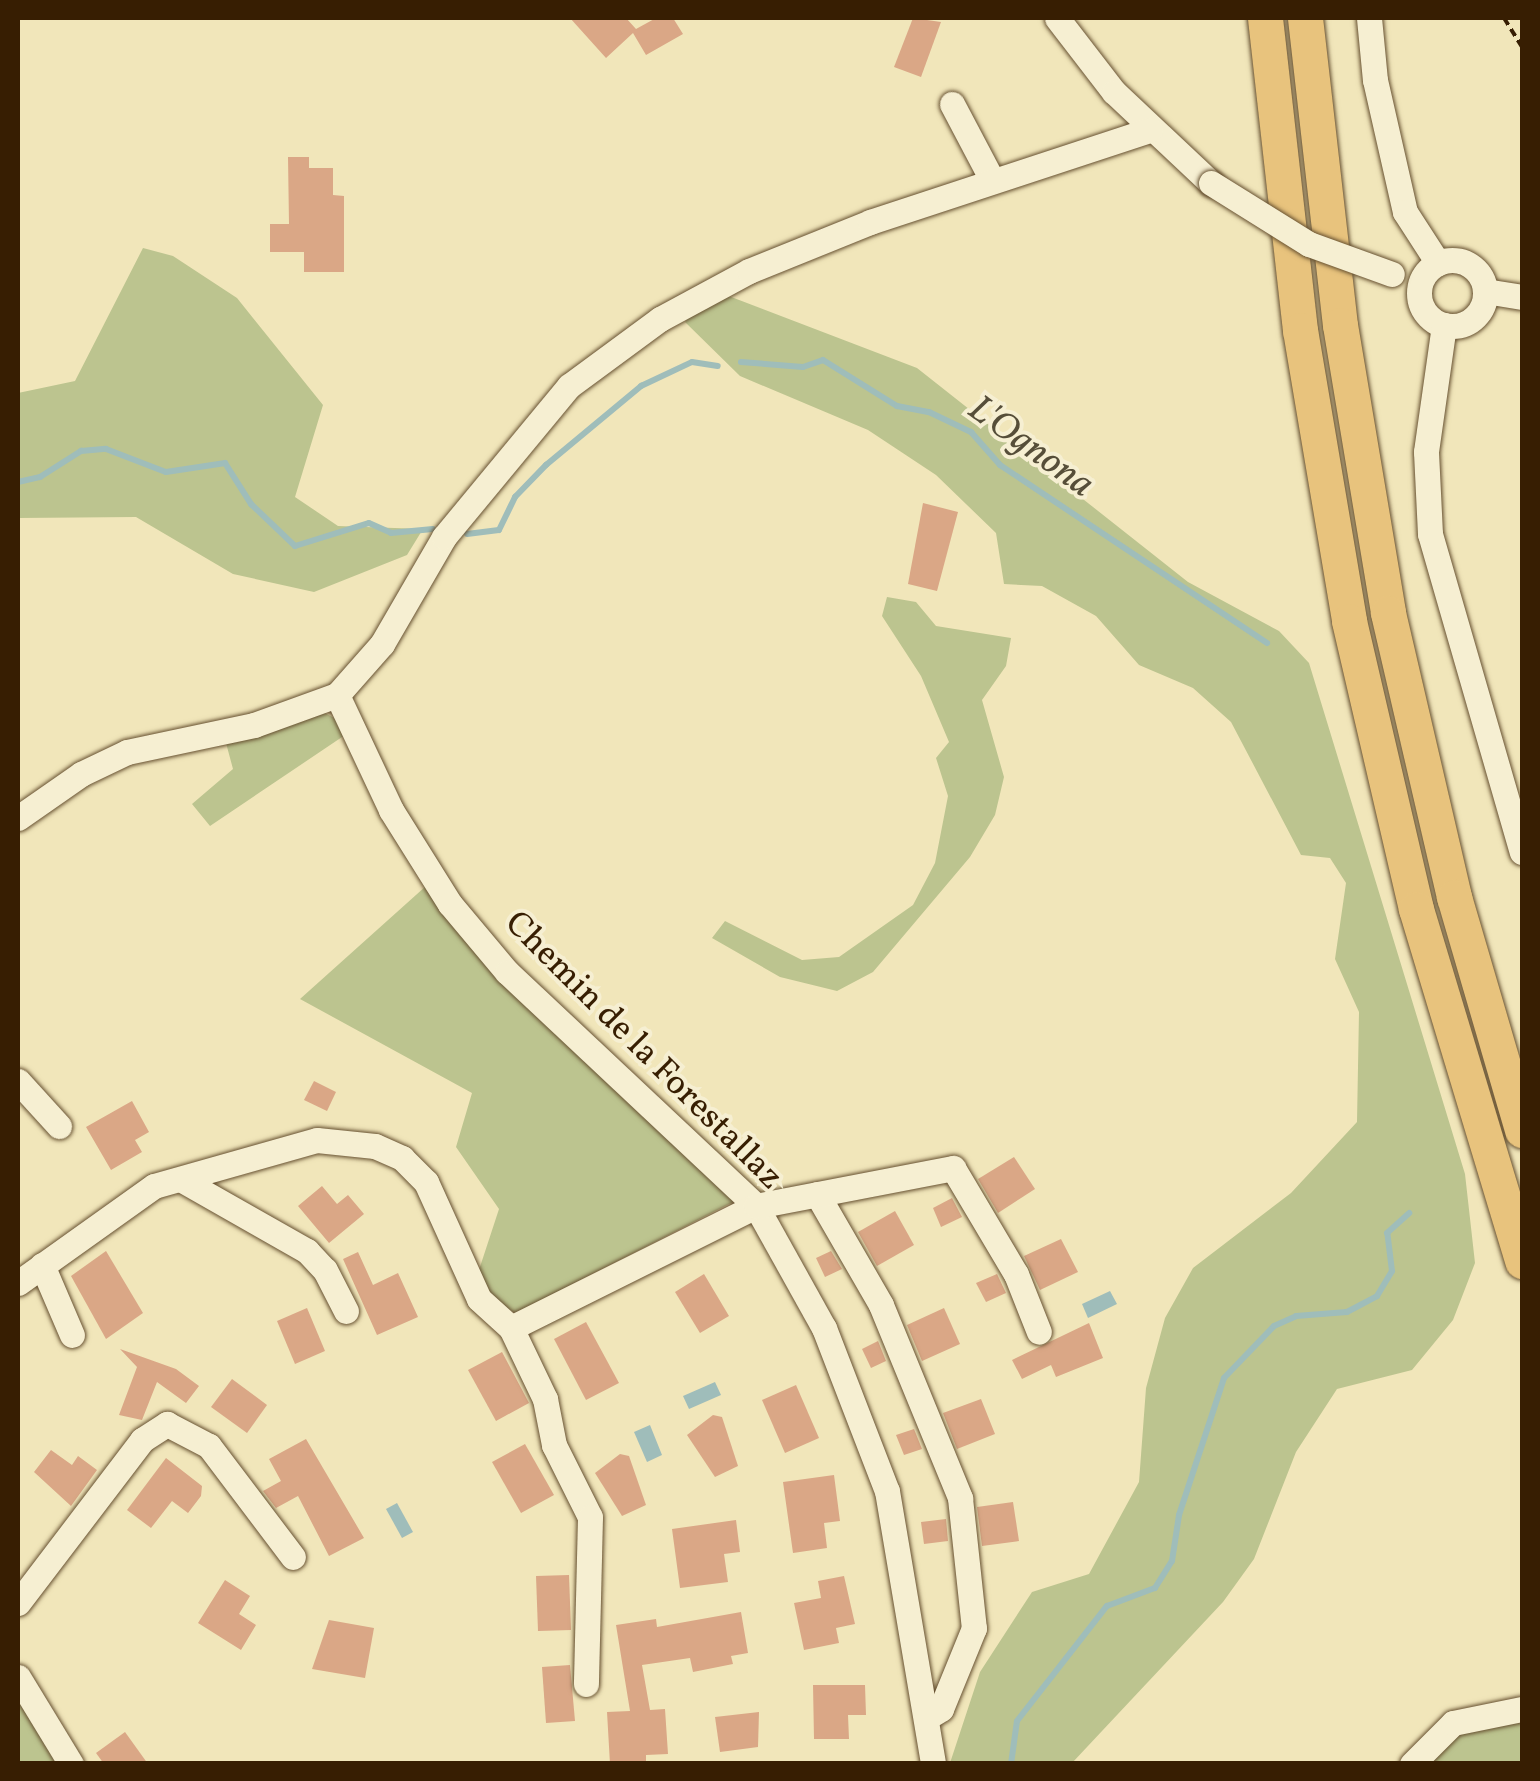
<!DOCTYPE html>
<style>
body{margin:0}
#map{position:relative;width:1540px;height:1781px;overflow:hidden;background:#f1e6ba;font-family:Vollkorn,serif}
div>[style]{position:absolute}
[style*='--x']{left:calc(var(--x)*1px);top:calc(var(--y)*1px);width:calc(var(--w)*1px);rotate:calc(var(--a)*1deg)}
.green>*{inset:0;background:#bcc48f}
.water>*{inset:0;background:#9fbdba}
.stream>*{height:6px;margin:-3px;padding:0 3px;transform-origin:3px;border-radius:3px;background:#9fbdba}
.building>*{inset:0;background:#daa786}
.path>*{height:4px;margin-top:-2px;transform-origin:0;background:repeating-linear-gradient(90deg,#371e02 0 8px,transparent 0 13px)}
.roads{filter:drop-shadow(0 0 2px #665030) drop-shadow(0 0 2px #665030)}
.minor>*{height:25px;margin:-12.5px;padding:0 12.5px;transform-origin:12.5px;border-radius:12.5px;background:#f6efd2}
.minor>.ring{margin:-12.5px;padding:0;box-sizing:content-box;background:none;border:25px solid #f6efd2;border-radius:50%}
.highway>*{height:35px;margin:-17.5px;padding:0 17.5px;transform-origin:17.5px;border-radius:17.5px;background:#e8c37d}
.bridges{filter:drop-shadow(0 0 2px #665030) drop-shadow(0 0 2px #665030)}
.minor-bridge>*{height:25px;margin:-12.5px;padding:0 12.5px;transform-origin:12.5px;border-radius:12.5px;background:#f6efd2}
span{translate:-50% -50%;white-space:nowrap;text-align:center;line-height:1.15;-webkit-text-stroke:8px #f6efd2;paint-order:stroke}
.street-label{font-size:35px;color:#371e02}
.water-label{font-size:38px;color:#564e39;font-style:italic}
.frame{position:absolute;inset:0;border:20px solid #371e02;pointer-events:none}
</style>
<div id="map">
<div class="green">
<div style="clip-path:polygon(143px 248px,173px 256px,237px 298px,323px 405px,295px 497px,338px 526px,423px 529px,407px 555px,314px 592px,233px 574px,136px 517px,18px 518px,18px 393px,75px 381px)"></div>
<div style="clip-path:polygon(713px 290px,917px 368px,1188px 582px,1279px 631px,1309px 663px,1465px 1174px,1475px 1263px,1453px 1320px,1412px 1370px,1337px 1389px,1296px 1452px,1254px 1559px,1223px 1602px,1072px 1763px,950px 1763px,980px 1672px,1032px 1592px,1089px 1574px,1139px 1482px,1146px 1388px,1165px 1318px,1193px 1268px,1291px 1193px,1357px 1122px,1359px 1012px,1335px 959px,1346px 883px,1330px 858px,1301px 855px,1231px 722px,1193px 688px,1139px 665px,1096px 616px,1042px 586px,1004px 584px,996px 533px,936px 475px,868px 430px,740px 376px,685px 322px)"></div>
<div style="clip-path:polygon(887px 597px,916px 602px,936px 626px,1011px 638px,1006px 666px,982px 700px,1004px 777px,995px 815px,970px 857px,873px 972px,837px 991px,780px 977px,712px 938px,725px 921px,802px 960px,839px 957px,913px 905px,935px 863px,948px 796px,936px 758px,949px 742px,921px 676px,882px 616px)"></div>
<div style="clip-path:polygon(321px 711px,338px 720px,345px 735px,210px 826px,192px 804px,233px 769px,226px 743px)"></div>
<div style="clip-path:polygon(426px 886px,730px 1190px,733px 1202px,516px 1313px,489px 1299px,478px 1273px,499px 1209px,456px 1147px,472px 1093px,300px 999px)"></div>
<div style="clip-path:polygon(18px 1691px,67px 1763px,18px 1763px)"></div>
<div style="clip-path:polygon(1522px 1717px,1522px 1763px,1426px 1764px,1457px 1735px)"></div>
</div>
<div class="water">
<div style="clip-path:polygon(1110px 1291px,1117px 1304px,1088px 1318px,1082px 1304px)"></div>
<div style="clip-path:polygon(715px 1382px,721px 1395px,689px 1409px,683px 1396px)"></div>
<div style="clip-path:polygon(650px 1425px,662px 1455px,647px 1462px,634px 1432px)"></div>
<div style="clip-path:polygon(397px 1503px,413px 1532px,402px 1538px,386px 1509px)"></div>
</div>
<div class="stream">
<div style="--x:741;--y:362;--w:62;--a:4.6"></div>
<div style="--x:803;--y:367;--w:21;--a:-19"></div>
<div style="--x:823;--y:360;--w:87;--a:31.9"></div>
<div style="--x:897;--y:406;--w:33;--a:11"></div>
<div style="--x:929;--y:412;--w:47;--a:25.5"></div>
<div style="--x:971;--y:432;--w:44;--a:48.7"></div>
<div style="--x:1000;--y:465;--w:321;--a:33.7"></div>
<div style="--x:18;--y:482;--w:23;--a:-13"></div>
<div style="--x:40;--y:477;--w:49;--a:-32.4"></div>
<div style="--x:81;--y:451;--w:25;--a:-5"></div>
<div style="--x:106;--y:449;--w:64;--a:21"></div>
<div style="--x:166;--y:472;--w:60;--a:-8.7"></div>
<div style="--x:225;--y:463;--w:49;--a:57.6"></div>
<div style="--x:251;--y:504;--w:61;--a:43.7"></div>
<div style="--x:295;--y:546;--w:77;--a:-17.3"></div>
<div style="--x:369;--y:523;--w:24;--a:24"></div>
<div style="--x:391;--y:533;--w:42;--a:-5.4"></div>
<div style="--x:467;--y:534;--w:32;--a:-7"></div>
<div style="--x:499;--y:530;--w:37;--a:-64"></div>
<div style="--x:515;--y:497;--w:45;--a:-45.9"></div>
<div style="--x:546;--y:465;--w:124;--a:-39.7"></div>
<div style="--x:641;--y:386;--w:56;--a:-25.2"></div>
<div style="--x:692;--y:362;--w:26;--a:9"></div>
<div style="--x:1011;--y:1764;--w:43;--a:-82.1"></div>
<div style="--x:1017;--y:1721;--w:146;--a:-52"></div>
<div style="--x:1107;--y:1606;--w:51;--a:-20.6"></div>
<div style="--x:1155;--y:1588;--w:32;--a:-58"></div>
<div style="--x:1172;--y:1561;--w:47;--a:-81.3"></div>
<div style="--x:1179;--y:1515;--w:144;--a:-71.8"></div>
<div style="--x:1224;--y:1378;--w:72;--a:-46.1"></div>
<div style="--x:1274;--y:1326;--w:24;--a:-24"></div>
<div style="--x:1296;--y:1316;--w:51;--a:-4.5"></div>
<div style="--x:1347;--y:1312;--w:34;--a:-28"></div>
<div style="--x:1377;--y:1296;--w:29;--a:-59"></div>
<div style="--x:1392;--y:1271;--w:38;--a:-97"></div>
<div style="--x:1387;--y:1233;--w:30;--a:-42"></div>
</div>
<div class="building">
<div style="clip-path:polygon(570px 18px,626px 18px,636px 29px,656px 18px,673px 18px,683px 34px,646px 55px,633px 33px,606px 58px)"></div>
<div style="clip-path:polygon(913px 18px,941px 22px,921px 77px,894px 67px)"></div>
<div style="clip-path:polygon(288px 157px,309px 157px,309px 168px,333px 168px,333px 195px,344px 196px,344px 272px,304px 272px,304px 252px,270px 252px,270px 224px,289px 224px)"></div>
<div style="clip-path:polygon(923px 503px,958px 512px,937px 591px,908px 584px)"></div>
<div style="clip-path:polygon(314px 1081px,336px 1092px,327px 1111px,304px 1100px)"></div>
<div style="clip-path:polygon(132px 1101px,149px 1132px,135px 1140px,142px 1152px,111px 1170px,86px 1127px)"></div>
<div style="clip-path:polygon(1014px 1157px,1035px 1189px,998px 1213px,978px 1179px)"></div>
<div style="clip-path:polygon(322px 1186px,337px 1204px,348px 1195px,364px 1214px,329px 1243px,298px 1206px)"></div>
<div style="clip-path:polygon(952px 1198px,962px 1217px,941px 1227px,933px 1208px)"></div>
<div style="clip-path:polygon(895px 1211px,914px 1245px,877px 1266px,858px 1232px)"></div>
<div style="clip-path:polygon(1061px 1239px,1078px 1272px,1040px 1290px,1024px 1256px)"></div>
<div style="clip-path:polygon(106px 1251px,143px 1313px,106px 1339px,71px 1276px)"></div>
<div style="clip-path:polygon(831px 1251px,842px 1269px,825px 1277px,816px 1258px)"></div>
<div style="clip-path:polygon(358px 1252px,373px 1285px,398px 1273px,418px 1317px,377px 1335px,343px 1259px)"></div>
<div style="clip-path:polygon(704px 1274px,729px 1316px,700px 1333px,675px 1292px)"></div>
<div style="clip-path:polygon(997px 1274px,1006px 1293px,986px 1302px,976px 1283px)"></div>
<div style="clip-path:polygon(307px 1308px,325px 1351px,295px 1364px,277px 1321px)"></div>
<div style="clip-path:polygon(944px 1308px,960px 1344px,922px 1361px,907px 1325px)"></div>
<div style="clip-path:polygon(586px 1322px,619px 1383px,586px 1400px,554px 1339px)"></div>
<div style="clip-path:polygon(1089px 1323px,1103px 1358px,1056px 1377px,1051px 1365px,1022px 1379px,1012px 1360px)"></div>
<div style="clip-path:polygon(878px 1341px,886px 1361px,871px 1368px,862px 1349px)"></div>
<div style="clip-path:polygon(120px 1349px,176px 1369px,199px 1386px,186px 1403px,157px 1382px,142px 1420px,119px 1415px,137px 1367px)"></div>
<div style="clip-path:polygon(502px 1352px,529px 1403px,496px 1421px,468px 1370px)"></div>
<div style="clip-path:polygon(232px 1379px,267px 1405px,247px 1433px,211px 1407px)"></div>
<div style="clip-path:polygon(796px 1385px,819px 1438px,785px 1453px,762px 1400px)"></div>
<div style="clip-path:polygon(981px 1399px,995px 1434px,957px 1449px,943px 1413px)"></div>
<div style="clip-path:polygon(713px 1415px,722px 1417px,738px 1466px,715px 1477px,687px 1435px)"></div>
<div style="clip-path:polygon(914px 1429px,922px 1449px,904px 1455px,896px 1435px)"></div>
<div style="clip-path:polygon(306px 1439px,364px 1538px,329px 1556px,298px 1496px,276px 1508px,263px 1491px,281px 1481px,269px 1459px)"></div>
<div style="clip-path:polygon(525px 1444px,554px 1495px,521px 1513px,492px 1462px)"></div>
<div style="clip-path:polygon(51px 1450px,72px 1465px,78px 1456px,97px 1470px,71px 1506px,34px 1472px)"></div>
<div style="clip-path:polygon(620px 1454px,629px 1456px,646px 1505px,622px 1516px,595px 1473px)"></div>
<div style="clip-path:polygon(166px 1458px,202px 1486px,201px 1496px,188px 1513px,172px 1501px,151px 1528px,127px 1510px)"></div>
<div style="clip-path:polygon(834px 1475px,840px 1521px,824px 1523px,827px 1548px,793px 1553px,783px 1482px)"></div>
<div style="clip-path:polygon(1013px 1502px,1019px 1541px,982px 1546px,977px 1507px)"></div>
<div style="clip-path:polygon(946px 1519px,948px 1541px,924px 1544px,921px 1522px)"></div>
<div style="clip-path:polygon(736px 1520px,740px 1552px,724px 1554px,728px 1582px,680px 1588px,672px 1529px)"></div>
<div style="clip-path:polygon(569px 1575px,571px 1630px,538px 1631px,536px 1576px)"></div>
<div style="clip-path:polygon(844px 1576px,855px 1624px,836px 1628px,839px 1643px,804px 1650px,794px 1603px,821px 1598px,818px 1581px)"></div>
<div style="clip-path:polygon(225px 1580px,250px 1596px,239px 1614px,256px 1625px,241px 1650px,198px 1623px)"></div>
<div style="clip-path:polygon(741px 1612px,748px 1653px,731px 1656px,733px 1664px,693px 1672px,690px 1658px,642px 1665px,650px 1710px,665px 1709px,668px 1754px,646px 1755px,646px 1764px,610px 1764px,607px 1712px,630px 1711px,616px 1625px,656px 1619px,657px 1627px)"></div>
<div style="clip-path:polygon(329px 1620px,374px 1628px,365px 1678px,312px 1669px)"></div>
<div style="clip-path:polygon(570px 1665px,575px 1721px,546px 1723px,542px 1667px)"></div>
<div style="clip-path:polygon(813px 1685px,865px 1685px,866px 1715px,848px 1715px,849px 1739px,814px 1739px)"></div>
<div style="clip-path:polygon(759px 1712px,758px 1747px,720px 1752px,715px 1717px)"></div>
<div style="clip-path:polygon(125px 1732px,148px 1764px,104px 1764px,96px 1753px)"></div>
</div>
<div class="path">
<div style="--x:1504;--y:18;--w:34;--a:58"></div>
</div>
<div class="roads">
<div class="minor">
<div style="--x:1057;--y:18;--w:93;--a:52.4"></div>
<div style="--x:1114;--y:92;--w:133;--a:43.2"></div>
<div style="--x:1369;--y:18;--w:62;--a:84.5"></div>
<div style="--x:1375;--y:80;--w:135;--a:77.2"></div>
<div style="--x:1405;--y:212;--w:61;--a:57.1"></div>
<div style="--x:952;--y:104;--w:86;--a:62.2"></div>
<div class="ring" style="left:1419px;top:260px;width:41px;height:41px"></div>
<div style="--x:1485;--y:291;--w:37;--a:9"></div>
<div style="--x:1444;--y:325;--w:128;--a:98.1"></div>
<div style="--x:1426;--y:452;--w:82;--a:87.2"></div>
<div style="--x:1430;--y:534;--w:331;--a:73.9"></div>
<div style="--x:337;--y:695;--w:127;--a:64.8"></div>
<div style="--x:391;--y:810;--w:111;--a:57.9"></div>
<div style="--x:450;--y:904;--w:89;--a:50"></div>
<div style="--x:507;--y:972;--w:342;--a:43.2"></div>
<div style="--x:756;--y:1206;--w:140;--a:60.9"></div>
<div style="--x:824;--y:1328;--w:175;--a:68.9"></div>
<div style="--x:887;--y:1491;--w:277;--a:80.4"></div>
<div style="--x:18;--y:818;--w:77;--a:-34.9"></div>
<div style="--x:81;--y:774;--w:51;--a:-25.6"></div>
<div style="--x:127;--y:752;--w:130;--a:-12"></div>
<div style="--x:254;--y:725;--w:88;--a:-19.9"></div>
<div style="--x:337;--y:695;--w:68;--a:-48.6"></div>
<div style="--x:382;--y:644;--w:124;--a:-59.9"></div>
<div style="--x:444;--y:537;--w:196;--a:-50.4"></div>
<div style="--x:569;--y:386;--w:113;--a:-36.4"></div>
<div style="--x:660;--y:319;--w:101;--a:-28.3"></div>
<div style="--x:749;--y:271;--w:131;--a:-22"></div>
<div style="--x:870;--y:222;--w:295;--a:-18.2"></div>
<div style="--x:18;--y:1081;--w:61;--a:47.7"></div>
<div style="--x:182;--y:1180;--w:144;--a:29.6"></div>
<div style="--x:307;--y:1251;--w:26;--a:47"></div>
<div style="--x:325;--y:1270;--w:46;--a:62.9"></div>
<div style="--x:817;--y:1194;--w:128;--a:60"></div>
<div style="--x:881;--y:1305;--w:209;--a:67.7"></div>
<div style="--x:960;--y:1498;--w:131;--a:83.9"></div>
<div style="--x:974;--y:1628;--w:87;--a:112.2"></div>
<div style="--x:941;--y:1709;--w:17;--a:149"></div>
<div style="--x:42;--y:1265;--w:76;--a:66.8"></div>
<div style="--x:18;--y:1283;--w:167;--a:-35.5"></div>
<div style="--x:154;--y:1186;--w:169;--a:-15.8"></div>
<div style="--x:317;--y:1140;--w:58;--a:5.9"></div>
<div style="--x:375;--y:1146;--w:30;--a:24"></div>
<div style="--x:402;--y:1158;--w:34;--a:45"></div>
<div style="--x:426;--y:1182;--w:128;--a:65.6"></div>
<div style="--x:479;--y:1299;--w:43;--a:42.2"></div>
<div style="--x:511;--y:1328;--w:274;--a:-26.5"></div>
<div style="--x:756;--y:1206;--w:201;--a:-10.9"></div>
<div style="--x:953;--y:1168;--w:123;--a:59.3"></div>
<div style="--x:1016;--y:1274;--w:62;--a:68.4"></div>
<div style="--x:511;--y:1328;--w:79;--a:64.4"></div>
<div style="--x:545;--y:1399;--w:47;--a:78.9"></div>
<div style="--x:554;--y:1445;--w:80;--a:63.4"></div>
<div style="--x:590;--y:1517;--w:167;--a:91.4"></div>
<div style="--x:18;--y:1603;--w:205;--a:-52.7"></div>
<div style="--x:142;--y:1440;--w:30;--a:-33"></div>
<div style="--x:167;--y:1424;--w:47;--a:27.6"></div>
<div style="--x:209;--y:1446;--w:139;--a:52.9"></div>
<div style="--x:18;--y:1677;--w:102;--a:58.7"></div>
<div style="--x:1412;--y:1764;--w:58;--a:-45"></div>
<div style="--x:1453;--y:1723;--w:70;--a:-11.5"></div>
</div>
<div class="highway">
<div style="--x:1265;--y:18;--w:314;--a:83.6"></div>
<div style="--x:1300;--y:330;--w:295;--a:80.4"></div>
<div style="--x:1349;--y:621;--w:296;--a:76.9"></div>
<div style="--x:1416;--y:909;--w:368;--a:73.2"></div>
<div style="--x:1305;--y:18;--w:309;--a:83.5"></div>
<div style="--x:1340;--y:325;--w:292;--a:80.5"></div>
<div style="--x:1388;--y:613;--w:292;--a:76.9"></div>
<div style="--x:1454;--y:897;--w:243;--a:73.7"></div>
</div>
</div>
<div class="bridges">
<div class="minor-bridge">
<div style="--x:1211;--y:183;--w:115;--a:31.9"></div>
<div style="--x:1309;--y:244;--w:88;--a:19.9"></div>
</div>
</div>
<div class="street-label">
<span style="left:643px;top:1051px;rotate:45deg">Chemin de la Forestallaz</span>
</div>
<div class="water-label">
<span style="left:1030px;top:448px;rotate:36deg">L'Ognona</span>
</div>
<div class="frame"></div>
</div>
